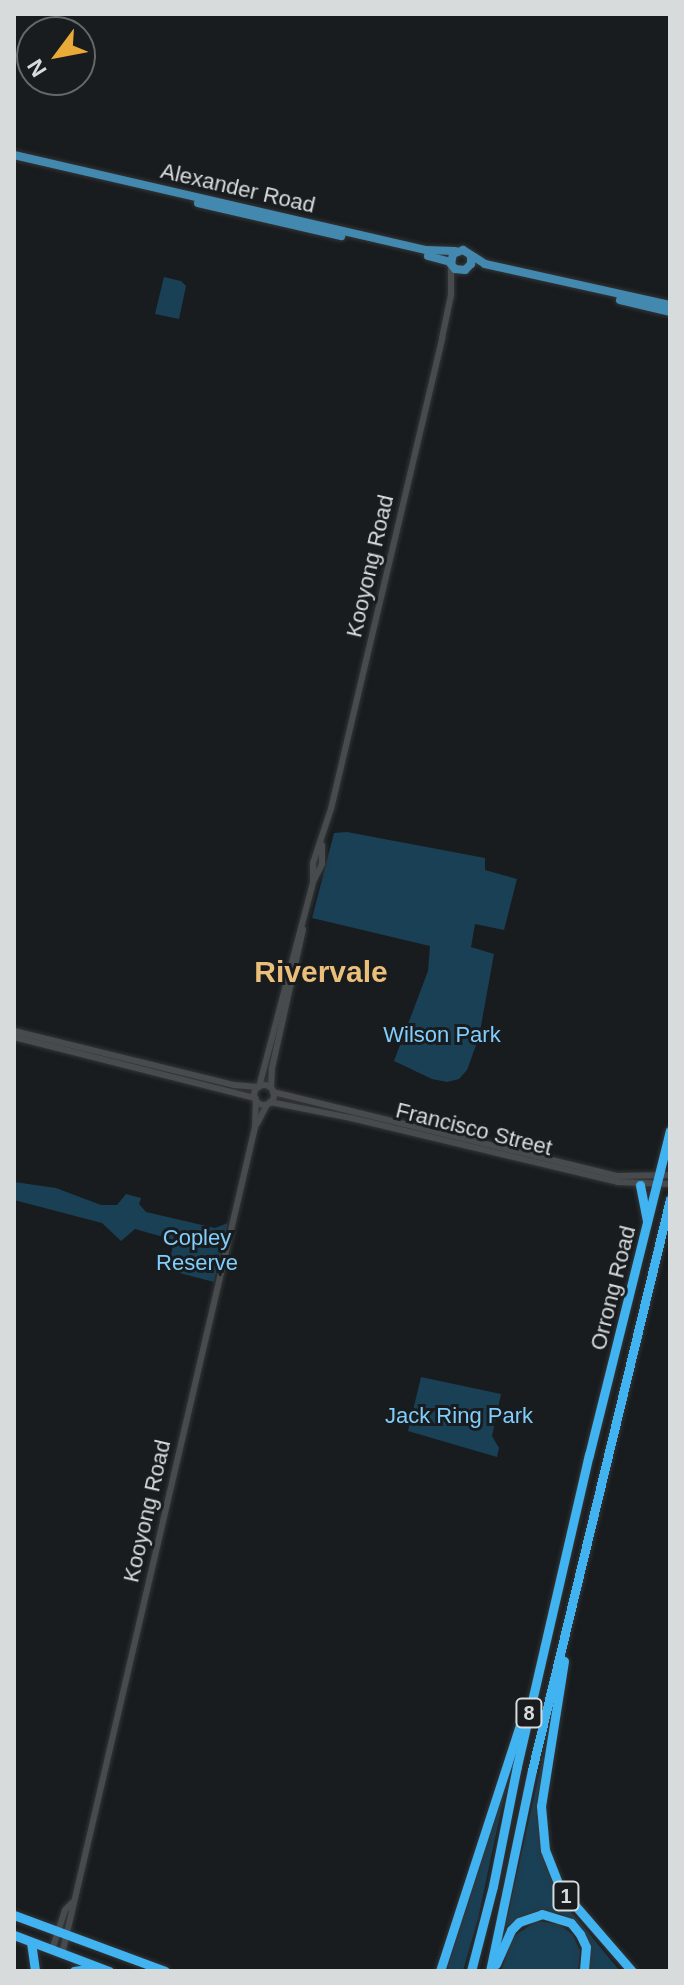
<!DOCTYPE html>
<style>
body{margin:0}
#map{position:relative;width:684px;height:1985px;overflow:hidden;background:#181c1e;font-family:Helvetica,sans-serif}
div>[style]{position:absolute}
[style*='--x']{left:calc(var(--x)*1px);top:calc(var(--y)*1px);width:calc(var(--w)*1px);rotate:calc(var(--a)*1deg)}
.green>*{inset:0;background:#1a4055}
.roads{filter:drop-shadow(0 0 2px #333537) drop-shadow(0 0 2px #333537)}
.minor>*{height:6px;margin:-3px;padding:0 3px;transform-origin:3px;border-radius:3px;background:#474b4e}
.minor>.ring{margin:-3px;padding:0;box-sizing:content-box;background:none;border:6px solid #474b4e;border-radius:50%}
.major>*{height:8px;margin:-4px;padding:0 4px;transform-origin:4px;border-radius:4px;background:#4389af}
.highway>*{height:9px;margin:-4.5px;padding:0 4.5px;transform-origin:4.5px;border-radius:4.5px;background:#40b3f0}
span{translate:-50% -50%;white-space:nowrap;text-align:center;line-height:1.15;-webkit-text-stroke:6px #181c1e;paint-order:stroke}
.shield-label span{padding:2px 6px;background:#181c1e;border:2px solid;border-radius:6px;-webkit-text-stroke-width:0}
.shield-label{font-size:20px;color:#d8dbdc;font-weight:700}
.street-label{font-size:22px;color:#d8dbdc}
.park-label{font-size:22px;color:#81cdfb}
.district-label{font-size:30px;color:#ebbf7a;font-weight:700}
.frame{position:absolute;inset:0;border:16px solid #d8dbdc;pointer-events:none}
.north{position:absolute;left:16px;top:16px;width:80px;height:80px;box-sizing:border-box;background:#181c1e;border:2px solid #65686a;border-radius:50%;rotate:238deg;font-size:22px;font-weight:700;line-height:32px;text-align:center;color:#d8dbdc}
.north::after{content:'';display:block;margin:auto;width:28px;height:36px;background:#eaaa38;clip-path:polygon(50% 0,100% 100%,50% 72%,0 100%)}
</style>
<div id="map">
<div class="green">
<div style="clip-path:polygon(164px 277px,181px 281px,186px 286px,179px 319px,155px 314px)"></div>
<div style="clip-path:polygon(347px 832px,485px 858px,485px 870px,517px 879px,504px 930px,475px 924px,471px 947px,494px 954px,479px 1037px,467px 1070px,459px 1079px,447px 1082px,432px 1079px,394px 1061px,428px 971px,430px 946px,312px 918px,334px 833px)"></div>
<div style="clip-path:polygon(14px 1182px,56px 1188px,101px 1205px,117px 1205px,126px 1194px,141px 1198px,139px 1204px,146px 1212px,215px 1228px,228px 1223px,214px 1282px,168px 1270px,174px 1240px,135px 1229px,121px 1241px,102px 1223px,14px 1200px)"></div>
<div style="clip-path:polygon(421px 1377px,501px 1394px,492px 1436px,499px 1448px,497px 1457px,408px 1431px)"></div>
<div style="clip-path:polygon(543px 1757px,547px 1758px,541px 1846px,546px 1866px,567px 1907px,620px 1971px,589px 1971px,590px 1954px,571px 1920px,561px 1914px,536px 1911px,505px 1927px)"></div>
<div style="clip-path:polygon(507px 1782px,478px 1919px,463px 1971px,446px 1971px)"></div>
<div style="clip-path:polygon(536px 1921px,559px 1924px,573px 1935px,580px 1951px,578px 1971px,501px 1971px,513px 1937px)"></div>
</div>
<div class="roads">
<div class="minor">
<div style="--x:313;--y:882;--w:19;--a:-90"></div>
<div style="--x:313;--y:863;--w:57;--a:-71.6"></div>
<div style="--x:331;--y:809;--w:484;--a:-76.7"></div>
<div style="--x:442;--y:338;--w:44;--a:-78.2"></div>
<div style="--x:451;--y:295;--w:31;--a:-90"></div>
<div style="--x:14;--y:1031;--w:227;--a:13.8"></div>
<div style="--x:234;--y:1085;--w:24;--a:5"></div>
<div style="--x:14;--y:1037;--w:249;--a:14.2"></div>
<div class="ring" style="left:254px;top:1085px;width:14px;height:14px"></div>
<div style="--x:259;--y:1087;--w:212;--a:-75.2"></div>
<div style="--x:313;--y:882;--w:20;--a:-63"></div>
<div style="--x:322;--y:864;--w:19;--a:-90"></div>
<div style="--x:271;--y:1088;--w:20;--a:-87"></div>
<div style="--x:272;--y:1068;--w:142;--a:-77.4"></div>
<div style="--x:273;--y:1092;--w:354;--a:13.7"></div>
<div style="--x:617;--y:1176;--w:53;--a:-1.1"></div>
<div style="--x:270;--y:1102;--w:83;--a:11.2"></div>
<div style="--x:351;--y:1118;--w:275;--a:13.5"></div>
<div style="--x:618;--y:1182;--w:52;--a:2.2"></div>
<div style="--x:257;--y:1124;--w:22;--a:-63"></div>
<div style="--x:52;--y:1950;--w:42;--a:-72"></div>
<div style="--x:65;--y:1910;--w:10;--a:-45"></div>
<div style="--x:62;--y:1954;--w:849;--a:-76.86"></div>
<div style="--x:255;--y:1127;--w:27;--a:-88"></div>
</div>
<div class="major">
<div style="--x:14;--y:155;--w:423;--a:13"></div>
<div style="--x:426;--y:250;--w:29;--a:2"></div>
<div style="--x:198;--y:203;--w:147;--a:13"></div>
<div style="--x:428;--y:256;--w:24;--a:15"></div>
<div style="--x:471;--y:257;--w:7;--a:90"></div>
<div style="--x:471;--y:264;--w:8;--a:135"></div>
<div style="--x:465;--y:270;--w:10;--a:-174"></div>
<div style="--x:455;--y:269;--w:6;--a:-129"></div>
<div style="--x:451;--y:264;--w:10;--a:-79"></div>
<div style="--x:453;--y:254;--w:11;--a:-22"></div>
<div style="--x:463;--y:250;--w:26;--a:32"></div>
<div style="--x:485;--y:264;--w:189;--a:12.5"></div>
<div style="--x:620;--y:300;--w:51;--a:13.5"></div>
</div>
<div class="highway">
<div style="--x:640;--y:1185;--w:36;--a:79"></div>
<div style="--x:564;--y:1661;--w:147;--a:99"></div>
<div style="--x:541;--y:1806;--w:44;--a:84.8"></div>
<div style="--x:545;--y:1850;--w:41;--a:68.5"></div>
<div style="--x:560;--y:1888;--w:110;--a:49.1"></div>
<div style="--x:14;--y:1915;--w:161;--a:20.3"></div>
<div style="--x:14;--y:1935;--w:102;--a:20.8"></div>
<div style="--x:31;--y:1942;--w:29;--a:82"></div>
<div style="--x:496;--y:1964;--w:37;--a:-66"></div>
<div style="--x:511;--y:1930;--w:11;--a:-45"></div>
<div style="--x:519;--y:1922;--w:24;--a:-19"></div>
<div style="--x:542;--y:1914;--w:30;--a:17"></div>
<div style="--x:571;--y:1923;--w:14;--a:51"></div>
<div style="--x:580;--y:1934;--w:14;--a:65"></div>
<div style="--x:586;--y:1947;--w:24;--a:95"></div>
<div style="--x:74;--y:1971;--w:19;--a:-9"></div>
<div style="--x:440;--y:1971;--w:272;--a:-72"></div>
<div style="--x:471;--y:1971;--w:88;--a:-75.5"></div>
<div style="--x:493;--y:1886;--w:122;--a:-78.7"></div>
<div style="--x:517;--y:1766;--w:319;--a:-77"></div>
<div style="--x:589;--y:1455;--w:334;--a:-76"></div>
<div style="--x:490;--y:1971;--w:205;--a:-78.2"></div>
<div style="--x:532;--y:1770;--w:587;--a:-76.41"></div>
</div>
</div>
<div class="shield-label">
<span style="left:529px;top:1713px">8</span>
<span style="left:566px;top:1896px">1</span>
</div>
<div class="street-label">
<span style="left:238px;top:188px;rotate:13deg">Alexander Road</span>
<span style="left:370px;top:566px;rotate:-77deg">Kooyong Road</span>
<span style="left:474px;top:1129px;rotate:14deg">Francisco Street</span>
<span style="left:613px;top:1288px;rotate:-76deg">Orrong Road</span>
<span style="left:147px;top:1511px;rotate:-77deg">Kooyong Road</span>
</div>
<div class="park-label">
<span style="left:442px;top:1035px">Wilson Park</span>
<span style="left:197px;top:1250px">Copley<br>Reserve</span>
<span style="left:459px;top:1416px">Jack Ring Park</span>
</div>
<div class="district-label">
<span style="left:321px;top:972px">Rivervale</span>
</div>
<div class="frame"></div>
<div class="north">N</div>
</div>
